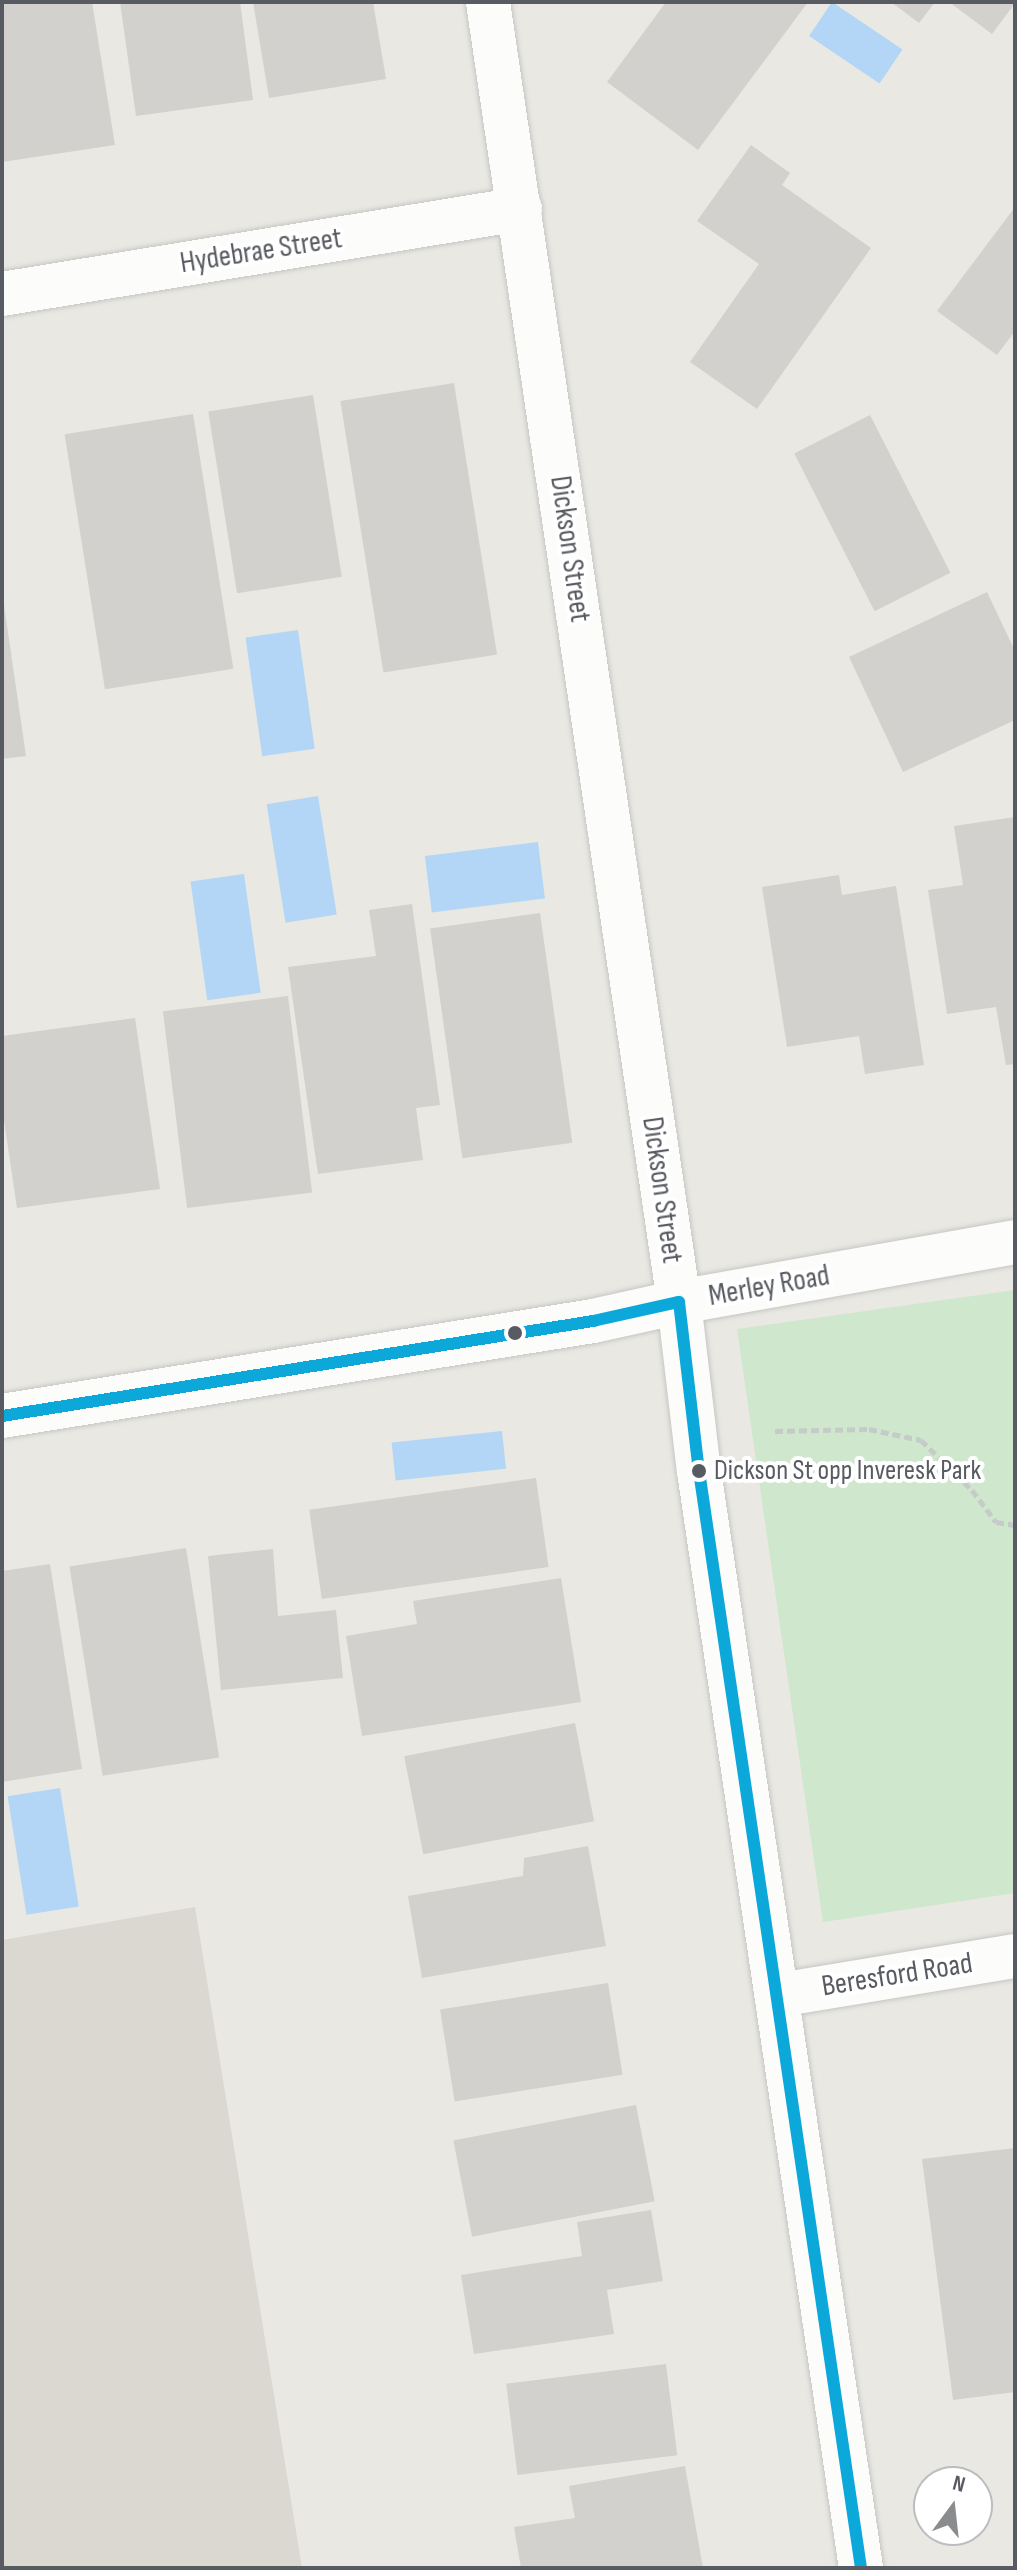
<!DOCTYPE html>
<style>
body{margin:0}
#map{position:relative;width:1017px;height:2570px;overflow:hidden;background:#e9e8e2;font-family:"Sofia Sans Condensed",sans-serif}
div>[style]{position:absolute}
[style*='--x']{left:calc(var(--x)*1px);top:calc(var(--y)*1px);width:calc(var(--w)*1px);rotate:calc(var(--a)*1deg)}
.education>*{inset:0;background:#dad8d0}
.green>*{inset:0;background:#cfe7cd}
.water>*{inset:0;background:#b3d6f6;transform-origin:0 0}
.building>*{inset:0;background:#d2d1cd;transform-origin:0 0}
.path>*{height:5px;margin-top:-2.5px;transform-origin:0;background:repeating-linear-gradient(90deg,#c5cbc8 0 8px,transparent 0 12px)}
.roads{filter:drop-shadow(0 0 2px #c5c6c4) drop-shadow(0 0 2px #c5c6c4)}
.minor>*{height:44px;margin:-22px;padding:0 22px;transform-origin:22px;border-radius:22px;background:#fcfcfb}
.bus-1>*{height:12px;margin:-6px;padding:0 6px;transform-origin:6px;border-radius:6px;background:#0da8da}
.dots>*{width:22px;height:22px;translate:-50% -50%;box-sizing:border-box;border:4px solid #fff;border-radius:50%}
span{translate:-50% -50%;white-space:nowrap;text-align:center;line-height:1.15;-webkit-text-stroke:8px #fff;paint-order:stroke}
.bus-label{font-size:28px;color:#585b61}
.left{translate:0 -50%;text-align:left}
.street-label{font-size:30px;color:#585b61}
.frame{position:absolute;inset:0;border:4px solid #585b61;pointer-events:none}
.north{position:absolute;left:913px;top:2466px;width:80px;height:80px;box-sizing:border-box;background:#fff;border:2px solid #bcbdc0;border-radius:50%;rotate:15deg;font-size:22px;font-weight:700;line-height:32px;text-align:center;color:#585b61}
.north::after{content:'';display:block;margin:auto;width:28px;height:36px;background:#8b8c8e;clip-path:polygon(50% 0,100% 100%,50% 72%,0 100%)}
</style>
<div id="map">
<div class="education">
<div style="clip-path:polygon(195px 1907px,302px 2568px,2px 2568px,2px 1940px)"></div>
</div>
<div class="green">
<div style="clip-path:polygon(1015px 1290px,1015px 1893px,823px 1922px,737px 1329px)"></div>
</div>
<div class="water">
<div style="left:832px;top:2px;width:85px;height:41px;rotate:34deg"></div>
<div style="left:298px;top:630px;width:120px;height:53px;rotate:82deg"></div>
<div style="left:318px;top:796px;width:120px;height:52px;rotate:81deg"></div>
<div style="left:538px;top:842px;width:57px;height:114px;rotate:83deg"></div>
<div style="left:244px;top:874px;width:120px;height:54px;rotate:82deg"></div>
<div style="left:502px;top:1431px;width:38px;height:111px;rotate:84deg"></div>
<div style="left:60px;top:1788px;width:120px;height:53px;rotate:81deg"></div>
</div>
<div class="building">
<div style="clip-path:polygon(2px 2px,92px 2px,115px 145px,2px 162px)"></div>
<div style="clip-path:polygon(120px 2px,240px 2px,253px 100px,136px 116px)"></div>
<div style="clip-path:polygon(253px 2px,373px 2px,386px 79px,269px 98px)"></div>
<div style="clip-path:polygon(666px 2px,808px 2px,698px 150px,607px 82px)"></div>
<div style="clip-path:polygon(891px 2px,935px 2px,919px 23px)"></div>
<div style="clip-path:polygon(949px 2px,1015px 2px,1015px 3px,992px 34px)"></div>
<div style="clip-path:polygon(751px 145px,790px 173px,782px 185px,871px 248px,757px 409px,690px 362px,759px 264px,697px 221px)"></div>
<div style="clip-path:polygon(1015px 207px,1015px 331px,997px 355px,937px 311px)"></div>
<div style="left:454px;top:383px;width:275px;height:115px;rotate:81deg"></div>
<div style="left:313px;top:395px;width:184px;height:106px;rotate:81deg"></div>
<div style="left:193px;top:414px;width:258px;height:130px;rotate:81deg"></div>
<div style="left:870px;top:415px;width:177px;height:85px;rotate:63deg"></div>
<div style="clip-path:polygon(2px 591px,26px 756px,2px 759px)"></div>
<div style="clip-path:polygon(987px 592px,1015px 651px,1015px 720px,903px 772px,849px 657px)"></div>
<div style="clip-path:polygon(1015px 817px,1015px 1064px,1006px 1065px,996px 1007px,947px 1014px,928px 890px,963px 885px,954px 826px)"></div>
<div style="clip-path:polygon(839px 875px,842px 895px,896px 886px,924px 1065px,865px 1074px,859px 1036px,787px 1047px,762px 887px)"></div>
<div style="clip-path:polygon(412px 904px,440px 1105px,416px 1108px,423px 1160px,318px 1174px,288px 967px,376px 956px,369px 910px)"></div>
<div style="left:540px;top:913px;width:232px;height:111px;rotate:82deg"></div>
<div style="left:288px;top:996px;width:198px;height:126px;rotate:83deg"></div>
<div style="clip-path:polygon(135px 1018px,160px 1189px,17px 1208px,2px 1107px,2px 1036px)"></div>
<div style="left:536px;top:1478px;width:90px;height:229px;rotate:82deg"></div>
<div style="left:186px;top:1548px;width:212px;height:118px;rotate:81deg"></div>
<div style="clip-path:polygon(273px 1549px,278px 1616px,336px 1610px,343px 1678px,221px 1690px,208px 1556px)"></div>
<div style="clip-path:polygon(50px 1564px,82px 1769px,2px 1782px,2px 1571px)"></div>
<div style="clip-path:polygon(561px 1578px,581px 1702px,362px 1736px,346px 1636px,417px 1624px,413px 1601px)"></div>
<div style="left:575px;top:1723px;width:100px;height:174px;rotate:79deg"></div>
<div style="clip-path:polygon(588px 1846px,606px 1946px,422px 1978px,408px 1896px,523px 1876px,524px 1858px)"></div>
<div style="left:608px;top:1983px;width:93px;height:170px;rotate:81deg"></div>
<div style="left:636px;top:2105px;width:98px;height:186px;rotate:79deg"></div>
<div style="clip-path:polygon(1015px 2148px,1015px 2392px,953px 2400px,922px 2159px)"></div>
<div style="clip-path:polygon(651px 2210px,663px 2281px,607px 2290px,614px 2334px,474px 2354px,461px 2275px,582px 2256px,577px 2222px)"></div>
<div style="left:666px;top:2364px;width:92px;height:161px;rotate:83deg"></div>
<div style="clip-path:polygon(685px 2466px,703px 2568px,521px 2568px,514px 2527px,575px 2518px,569px 2486px)"></div>
</div>
<div class="path">
<div style="--x:775;--y:1431;--w:94;--a:-1.2"></div>
<div style="--x:869;--y:1429;--w:53;--a:11.9"></div>
<div style="--x:921;--y:1440;--w:71;--a:44.4"></div>
<div style="--x:972;--y:1490;--w:40;--a:53"></div>
<div style="--x:996;--y:1522;--w:19;--a:9"></div>
</div>
<div class="roads">
<div class="minor">
<div style="--x:488;--y:2;--w:1314;--a:81.64"></div>
<div style="--x:679;--y:1302;--w:170;--a:83.3"></div>
<div style="--x:699;--y:1471;--w:1109;--a:81.6"></div>
<div style="--x:2;--y:294;--w:525;--a:-9.32"></div>
<div style="--x:2;--y:1416;--w:599;--a:-9.13"></div>
<div style="--x:593;--y:1321;--w:88;--a:-12.5"></div>
<div style="--x:679;--y:1302;--w:341;--a:-10.1"></div>
<div style="--x:779;--y:1995;--w:239;--a:-9.4"></div>
</div>
</div>
<div class="bus-1">
<div style="--x:679;--y:1302;--w:170;--a:83.3"></div>
<div style="--x:699;--y:1471;--w:1109;--a:81.6"></div>
<div style="--x:2;--y:1416;--w:599;--a:-9.13"></div>
<div style="--x:593;--y:1321;--w:88;--a:-12.5"></div>
</div>
<div class="dots">
<div style="left:515px;top:1333px;background:#585b61"></div>
<div style="left:699px;top:1471px;background:#585b61"></div>
</div>
<div class="bus-label">
<span class="left" style="left:714px;top:1471px">Dickson St opp Inveresk Park</span>
</div>
<div class="street-label">
<span style="left:261px;top:251px;rotate:-9deg">Hydebrae Street</span>
<span style="left:570px;top:549px;rotate:82deg">Dickson Street</span>
<span style="left:662px;top:1190px;rotate:82deg">Dickson Street</span>
<span style="left:769px;top:1286px;rotate:-10deg">Merley Road</span>
<span style="left:897px;top:1975px;rotate:-9deg">Beresford Road</span>
</div>
<div class="frame"></div>
<div class="north">N</div>
</div>
